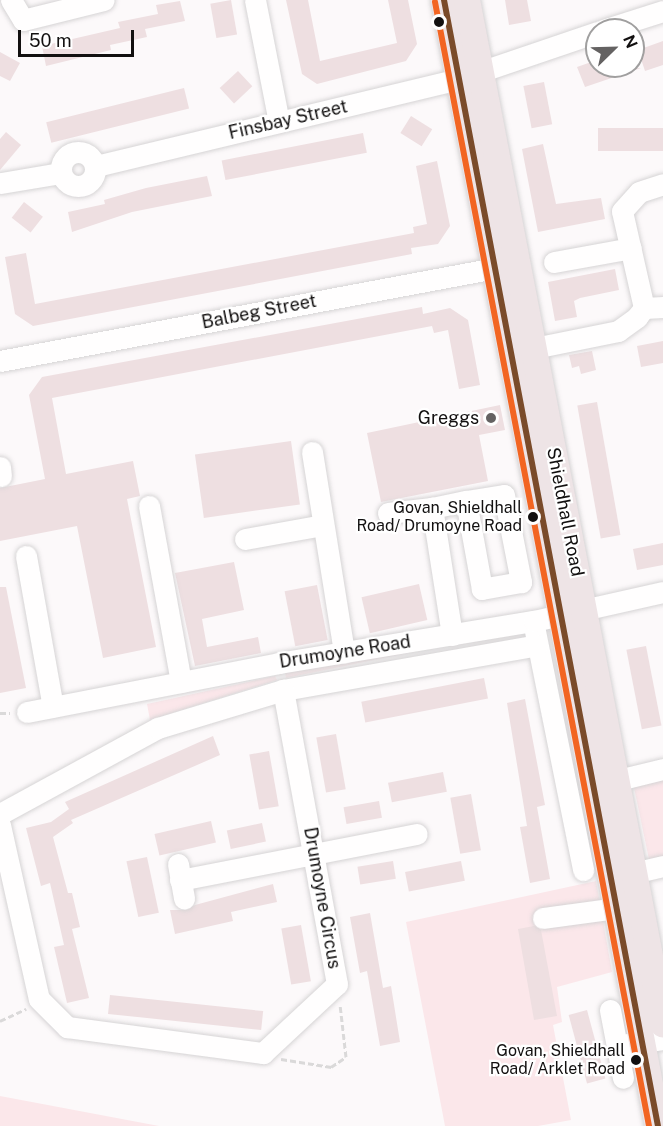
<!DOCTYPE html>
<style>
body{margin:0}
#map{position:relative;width:663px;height:1126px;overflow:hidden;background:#fcf9fa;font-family:"Public Sans",sans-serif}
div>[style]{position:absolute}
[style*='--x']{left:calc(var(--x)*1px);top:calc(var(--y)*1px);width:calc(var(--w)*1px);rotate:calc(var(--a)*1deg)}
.green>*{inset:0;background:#fbe7ea}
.building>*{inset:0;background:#eedfe1;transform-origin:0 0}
.path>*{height:3px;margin-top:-1.5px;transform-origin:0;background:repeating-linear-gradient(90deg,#dad9d9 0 6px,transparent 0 9px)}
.roads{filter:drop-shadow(0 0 2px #d6d4d5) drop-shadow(0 0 2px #d6d4d5)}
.minor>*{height:21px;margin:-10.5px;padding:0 10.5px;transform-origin:10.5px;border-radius:10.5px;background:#fffefe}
.minor>.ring{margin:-10.5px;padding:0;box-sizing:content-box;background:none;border:21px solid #fffefe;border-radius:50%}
.major>*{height:26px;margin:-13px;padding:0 13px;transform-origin:13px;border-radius:13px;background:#eee4e6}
.bus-1>*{height:6px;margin:-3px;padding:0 3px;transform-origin:3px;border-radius:3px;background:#7a4b2a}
.bus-2>*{height:6px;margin:-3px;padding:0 3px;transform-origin:3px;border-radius:3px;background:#f26522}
.dots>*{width:16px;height:16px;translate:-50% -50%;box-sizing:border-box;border:3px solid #fff;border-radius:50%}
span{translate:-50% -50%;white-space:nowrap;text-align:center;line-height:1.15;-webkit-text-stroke:4.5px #fff;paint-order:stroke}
.bus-label{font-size:16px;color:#121010}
.right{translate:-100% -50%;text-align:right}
.street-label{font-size:18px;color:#121010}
.poi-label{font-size:18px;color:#121010}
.north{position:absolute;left:585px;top:18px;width:60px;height:60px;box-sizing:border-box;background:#fff;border:2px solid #a09f9f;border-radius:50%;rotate:67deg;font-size:16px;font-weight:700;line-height:24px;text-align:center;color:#121010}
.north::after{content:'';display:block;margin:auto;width:21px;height:27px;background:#646262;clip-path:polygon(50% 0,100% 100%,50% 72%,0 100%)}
.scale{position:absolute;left:18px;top:30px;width:116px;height:27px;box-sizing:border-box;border:3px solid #121010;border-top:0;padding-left:8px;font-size:18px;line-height:21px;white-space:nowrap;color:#121010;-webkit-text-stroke:4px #fff;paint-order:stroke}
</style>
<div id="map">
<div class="green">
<div style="clip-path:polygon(432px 648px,286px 678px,285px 672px)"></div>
<div style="clip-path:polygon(275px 676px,277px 680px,150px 720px,147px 704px)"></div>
<div style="clip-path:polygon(663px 769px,663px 866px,651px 869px,632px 778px)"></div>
<div style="clip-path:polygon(596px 881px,612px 972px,557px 987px,562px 1022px,553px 1025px,571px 1120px,538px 1126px,445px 1126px,406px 922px)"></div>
<div style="clip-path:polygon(0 1096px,159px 1126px,0 1126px)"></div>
</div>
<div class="building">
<div style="left:231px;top:0;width:35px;height:21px;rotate:80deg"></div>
<div style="clip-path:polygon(286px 0,308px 0,320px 61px,397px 43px,388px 0,408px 0,417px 44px,406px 61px,317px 84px,302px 74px)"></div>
<div style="clip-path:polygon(505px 0,527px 0,531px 21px,509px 25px)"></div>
<div style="clip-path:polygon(180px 1px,185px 21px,145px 29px,147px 37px,110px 45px,111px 50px,46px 66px,42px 46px,120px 28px,118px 22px,158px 14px,156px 5px)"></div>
<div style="clip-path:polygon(663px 41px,663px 65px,645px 71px,638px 50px)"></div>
<div style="clip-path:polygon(0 52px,20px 63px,10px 81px,0 76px)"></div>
<div style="clip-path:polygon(597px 60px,597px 66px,641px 68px,585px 87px,577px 67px)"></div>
<div style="left:238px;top:71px;width:21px;height:25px;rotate:47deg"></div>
<div style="left:544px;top:82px;width:43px;height:21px;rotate:79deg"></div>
<div style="left:184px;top:88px;width:21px;height:142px;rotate:76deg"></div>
<div style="left:411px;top:116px;width:25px;height:20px;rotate:32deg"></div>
<div style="left:663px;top:128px;width:23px;height:65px;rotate:90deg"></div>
<div style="clip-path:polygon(6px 132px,21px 145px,0 170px,0 139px)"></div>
<div style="left:363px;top:133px;width:20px;height:144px;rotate:79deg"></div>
<div style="clip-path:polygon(543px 144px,556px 204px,601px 198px,605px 219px,538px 232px,522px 149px)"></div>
<div style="clip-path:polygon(437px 161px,450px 226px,438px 244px,411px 248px,412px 254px,33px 326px,15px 314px,5px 257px,26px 253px,35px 304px,414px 233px,413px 227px,427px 224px,416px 166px)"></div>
<div style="clip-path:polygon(207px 176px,212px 196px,132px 212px,72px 232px,68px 212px,105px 204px,104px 200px,146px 188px)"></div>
<div style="left:24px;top:202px;width:24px;height:20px;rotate:38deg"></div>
<div style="clip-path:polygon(615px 269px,619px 290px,580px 298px,574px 301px,577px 317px,555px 321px,548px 282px)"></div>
<div style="clip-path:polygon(422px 307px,423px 314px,450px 308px,468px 320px,480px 385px,459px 389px,448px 330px,434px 333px,432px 326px,52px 398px,66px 474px,133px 461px,140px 496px,127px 499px,156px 647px,103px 658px,77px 526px,0 541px,0 488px,45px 479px,29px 395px,42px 377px)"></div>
<div style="clip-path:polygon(663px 341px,663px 363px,641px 367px,637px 346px)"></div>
<div style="clip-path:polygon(592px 351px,596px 370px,581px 374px,579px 366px,572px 368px,569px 355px)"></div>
<div style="left:597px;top:402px;width:135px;height:20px;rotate:80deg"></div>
<div style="clip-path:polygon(500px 405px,505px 430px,479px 435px,488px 481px,381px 502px,367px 433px)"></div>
<div style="left:291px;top:441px;width:64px;height:97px;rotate:82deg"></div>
<div style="clip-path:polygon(663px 543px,663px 565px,637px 570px,633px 549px)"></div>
<div style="clip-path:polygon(234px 562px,244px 610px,202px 619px,207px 647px,258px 637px,261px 653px,195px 666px,175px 573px)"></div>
<div style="left:419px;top:584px;width:37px;height:59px;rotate:77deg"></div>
<div style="left:317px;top:585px;width:56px;height:33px;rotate:79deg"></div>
<div style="clip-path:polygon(0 587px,6px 587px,26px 688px,0 693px)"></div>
<div style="left:646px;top:646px;width:81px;height:20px;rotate:79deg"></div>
<div style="left:484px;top:678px;width:21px;height:125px;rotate:79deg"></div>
<div style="clip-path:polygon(525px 699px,545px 805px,537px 807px,550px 879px,530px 883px,520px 827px,527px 826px,507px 703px)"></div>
<div style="left:336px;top:734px;width:56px;height:20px;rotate:80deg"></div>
<div style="clip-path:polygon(213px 736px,220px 755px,71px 820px,73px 823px,53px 837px,68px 893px,72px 893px,80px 927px,72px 929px,89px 998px,67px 1003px,54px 947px,64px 945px,50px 883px,41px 886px,26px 828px,51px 822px,69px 809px,65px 802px)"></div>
<div style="left:269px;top:751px;width:56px;height:20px;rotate:80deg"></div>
<div style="left:443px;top:772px;width:20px;height:56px;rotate:79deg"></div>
<div style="left:471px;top:794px;width:57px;height:21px;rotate:80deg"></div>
<div style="left:379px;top:801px;width:17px;height:36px;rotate:80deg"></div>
<div style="left:211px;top:821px;width:22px;height:58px;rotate:77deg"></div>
<div style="left:262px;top:823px;width:19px;height:36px;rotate:78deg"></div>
<div style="left:147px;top:857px;width:57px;height:21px;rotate:78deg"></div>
<div style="left:393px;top:861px;width:18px;height:36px;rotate:81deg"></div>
<div style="left:461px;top:861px;width:20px;height:57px;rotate:79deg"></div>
<div style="clip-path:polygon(273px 884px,277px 902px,231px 912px,233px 921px,175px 934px,170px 910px,187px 910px,195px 905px)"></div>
<div style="clip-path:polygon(370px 913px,383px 988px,391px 986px,400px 1042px,380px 1046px,367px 971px,360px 973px,350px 917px)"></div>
<div style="left:301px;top:925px;width:57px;height:20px;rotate:80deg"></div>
<div style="clip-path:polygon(534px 926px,541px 930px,557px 1016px,534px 1020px,518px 929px)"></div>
<div style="left:110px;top:995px;width:154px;height:19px;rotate:6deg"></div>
<div style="left:587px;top:1010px;width:71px;height:19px;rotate:75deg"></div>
</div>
<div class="path">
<div style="--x:0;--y:713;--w:10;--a:0"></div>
<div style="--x:0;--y:1021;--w:29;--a:-25"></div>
<div style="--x:281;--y:1059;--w:51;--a:9.1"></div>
<div style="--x:331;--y:1067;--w:18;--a:-34"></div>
<div style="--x:346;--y:1057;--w:53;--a:-96.5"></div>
</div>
<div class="roads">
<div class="minor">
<div style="--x:11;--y:0;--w:23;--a:59"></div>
<div style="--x:23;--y:20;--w:83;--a:-13.9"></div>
<div style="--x:255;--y:0;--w:124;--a:78.9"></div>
<div style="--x:603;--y:30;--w:63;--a:-17.6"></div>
<div class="ring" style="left:61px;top:152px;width:13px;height:13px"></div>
<div style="--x:96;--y:166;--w:373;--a:-13.5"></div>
<div style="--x:459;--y:79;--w:146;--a:-18.8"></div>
<div style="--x:1;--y:183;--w:61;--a:-9.5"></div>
<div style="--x:554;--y:262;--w:78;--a:-10.3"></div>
<div style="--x:644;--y:308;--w:19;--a:-3"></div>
<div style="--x:534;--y:348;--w:86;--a:-11.4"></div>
<div style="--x:618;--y:331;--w:24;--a:-36"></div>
<div style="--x:637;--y:317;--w:11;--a:-52"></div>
<div style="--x:644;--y:308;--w:99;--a:-102.8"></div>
<div style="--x:622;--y:211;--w:25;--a:-48"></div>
<div style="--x:639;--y:192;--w:25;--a:-18"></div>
<div style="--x:0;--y:361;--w:520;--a:-10.64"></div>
<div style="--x:312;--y:452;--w:203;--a:80.9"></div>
<div style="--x:0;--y:467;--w:9;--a:84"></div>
<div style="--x:149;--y:506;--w:179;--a:79.7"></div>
<div style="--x:388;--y:513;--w:44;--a:-6.5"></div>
<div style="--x:245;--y:539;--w:79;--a:-10.2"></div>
<div style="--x:26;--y:556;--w:153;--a:79.9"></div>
<div style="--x:535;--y:631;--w:244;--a:78.6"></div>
<div style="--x:452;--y:635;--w:129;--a:-98.9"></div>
<div style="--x:432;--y:508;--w:35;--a:-12"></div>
<div style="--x:466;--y:501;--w:38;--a:-9"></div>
<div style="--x:504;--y:495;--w:89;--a:78.9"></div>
<div style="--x:521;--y:582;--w:40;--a:170"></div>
<div style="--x:482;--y:589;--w:89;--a:-100.3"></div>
<div style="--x:27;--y:712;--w:257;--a:-11"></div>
<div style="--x:279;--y:663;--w:258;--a:-9.4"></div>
<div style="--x:534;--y:621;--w:132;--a:-12.7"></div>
<div style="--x:614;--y:781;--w:50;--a:-13.8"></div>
<div style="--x:0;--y:814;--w:180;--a:-28.6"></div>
<div style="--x:158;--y:728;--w:131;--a:-16.9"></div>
<div style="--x:283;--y:690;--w:258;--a:-10"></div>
<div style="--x:0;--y:825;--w:178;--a:77.4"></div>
<div style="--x:39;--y:999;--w:40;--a:45"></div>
<div style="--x:67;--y:1027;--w:198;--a:7.6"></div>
<div style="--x:263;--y:1053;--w:101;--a:-43"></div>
<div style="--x:337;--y:984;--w:299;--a:-100.4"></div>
<div style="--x:178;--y:864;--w:35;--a:80"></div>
<div style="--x:633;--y:873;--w:31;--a:-13"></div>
<div style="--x:180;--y:880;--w:241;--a:-11"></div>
<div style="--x:543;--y:918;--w:74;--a:-7.8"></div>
<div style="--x:610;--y:1010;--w:69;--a:79.2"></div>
<div style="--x:628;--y:1044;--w:35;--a:-8"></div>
</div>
<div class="major">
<div style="--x:444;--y:0;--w:1146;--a:79.24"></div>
<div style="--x:467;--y:0;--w:1043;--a:79.16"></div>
</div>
</div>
<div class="bus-1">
<div style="--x:444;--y:0;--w:1146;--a:79.24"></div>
</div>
<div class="bus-2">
<div style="--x:435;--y:2;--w:1144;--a:79.22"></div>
</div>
<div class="dots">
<div style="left:439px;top:22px;background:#121010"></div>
<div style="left:491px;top:418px;background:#646262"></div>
<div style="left:533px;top:517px;background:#121010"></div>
<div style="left:636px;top:1060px;background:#121010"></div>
</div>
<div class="bus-label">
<span class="right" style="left:522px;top:517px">Govan, Shieldhall<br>Road/ Drumoyne Road</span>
<span class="right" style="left:625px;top:1060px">Govan, Shieldhall<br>Road/ Arklet Road</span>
</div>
<div class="street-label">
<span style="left:288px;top:120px;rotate:-13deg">Finsbay Street</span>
<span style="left:259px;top:312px;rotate:-11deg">Balbeg Street</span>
<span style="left:565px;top:512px;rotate:79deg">Shieldhall Road</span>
<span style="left:345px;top:652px;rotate:-9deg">Drumoyne Road</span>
<span style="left:322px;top:898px;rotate:80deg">Drumoyne Circus</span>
</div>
<div class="poi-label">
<span class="right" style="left:479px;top:418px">Greggs</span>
</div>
<div class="north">N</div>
<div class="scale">50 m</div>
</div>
